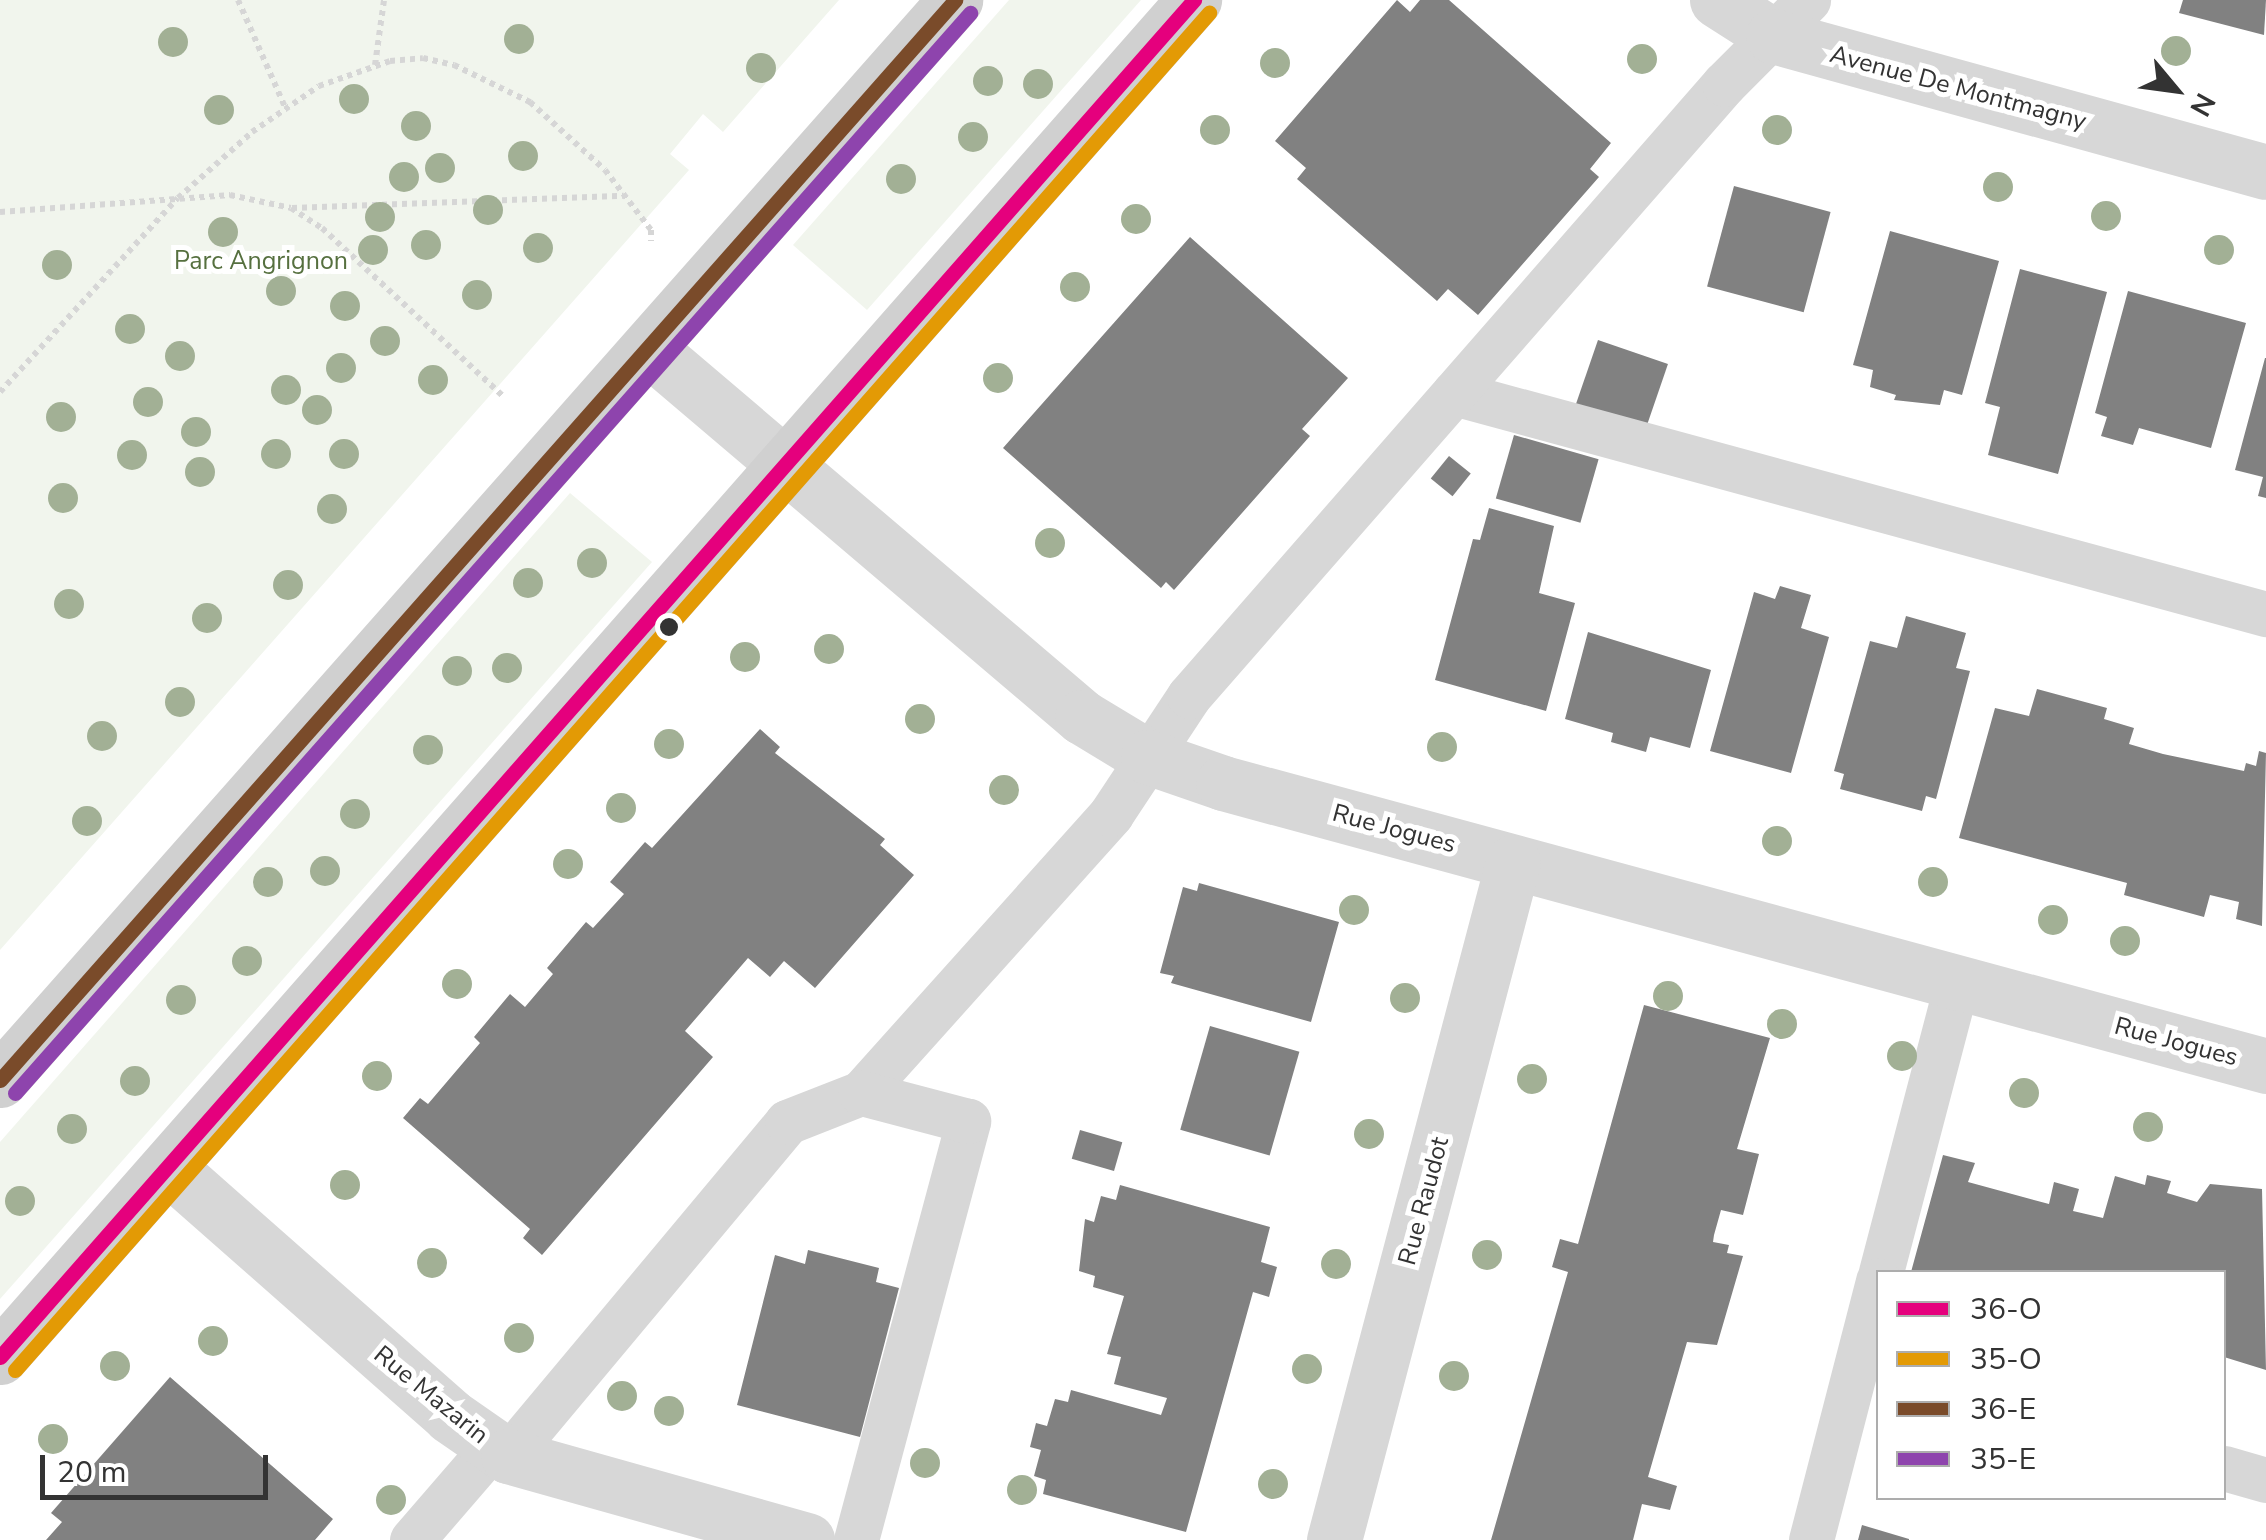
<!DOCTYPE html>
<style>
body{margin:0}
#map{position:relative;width:2266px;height:1540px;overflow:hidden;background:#fff;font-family:"Nunito Sans",sans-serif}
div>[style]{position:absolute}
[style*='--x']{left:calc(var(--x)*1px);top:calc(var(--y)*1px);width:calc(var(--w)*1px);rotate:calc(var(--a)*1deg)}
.green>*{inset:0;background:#f1f5ed}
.building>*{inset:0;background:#818181;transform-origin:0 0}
.path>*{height:6px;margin-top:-3px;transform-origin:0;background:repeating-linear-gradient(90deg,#d6d6d6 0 5px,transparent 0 10px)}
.service>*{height:45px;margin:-22.5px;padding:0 22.5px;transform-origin:22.5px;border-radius:22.5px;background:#d7d7d7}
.minor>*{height:55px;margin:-27.5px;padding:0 27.5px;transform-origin:27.5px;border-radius:27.5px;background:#d7d7d7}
.secondary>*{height:55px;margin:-27.5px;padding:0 27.5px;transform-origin:27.5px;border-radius:27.5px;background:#d0d0d0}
.bus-1>*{height:15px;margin:-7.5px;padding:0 7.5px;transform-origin:7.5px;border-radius:7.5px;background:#e5007d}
.bus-2>*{height:15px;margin:-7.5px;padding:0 7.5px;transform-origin:7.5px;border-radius:7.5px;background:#e39a05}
.bus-3>*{height:15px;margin:-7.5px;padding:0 7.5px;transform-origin:7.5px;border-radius:7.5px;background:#7a4b2a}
.bus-4>*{height:15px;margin:-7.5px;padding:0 7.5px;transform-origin:7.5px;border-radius:7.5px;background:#8e44ad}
.trees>*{width:30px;height:30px;margin:-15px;border-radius:50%;background:#a2b095}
.dots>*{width:28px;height:28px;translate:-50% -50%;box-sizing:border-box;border:5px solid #fff;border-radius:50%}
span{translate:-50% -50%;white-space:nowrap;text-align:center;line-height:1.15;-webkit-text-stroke:10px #fff;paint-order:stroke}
.street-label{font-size:25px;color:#333}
.park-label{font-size:25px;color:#56703f}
.legend{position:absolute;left:1876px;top:1270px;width:350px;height:230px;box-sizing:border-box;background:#fff;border:2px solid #adadad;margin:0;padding:12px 18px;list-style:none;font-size:30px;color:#333}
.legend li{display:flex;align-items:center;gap:20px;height:50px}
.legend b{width:50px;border:2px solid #adadad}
.north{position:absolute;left:2126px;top:40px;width:100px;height:100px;-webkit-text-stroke:8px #fff;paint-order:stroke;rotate:119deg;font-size:28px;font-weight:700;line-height:40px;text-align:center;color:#333}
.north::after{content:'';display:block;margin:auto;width:35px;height:45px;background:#333;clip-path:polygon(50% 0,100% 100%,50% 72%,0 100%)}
.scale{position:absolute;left:40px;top:1455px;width:228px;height:45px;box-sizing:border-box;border:5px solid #333;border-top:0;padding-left:12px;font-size:30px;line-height:35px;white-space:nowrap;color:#333;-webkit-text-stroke:8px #fff;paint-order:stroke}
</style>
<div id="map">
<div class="green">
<div style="clip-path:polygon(0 0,839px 0,723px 132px,703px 114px,670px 154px,689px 170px,0 950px)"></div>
<div style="clip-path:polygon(1009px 0,1141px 0,867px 310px,793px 245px)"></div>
<div style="clip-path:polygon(570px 493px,652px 562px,0 1299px,0 1142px)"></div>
</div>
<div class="building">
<div style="clip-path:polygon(1397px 0,1410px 12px,1420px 0,1449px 0,1611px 143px,1590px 169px,1599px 177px,1478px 315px,1448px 289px,1437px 301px,1297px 179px,1306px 168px,1275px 141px)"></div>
<div style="clip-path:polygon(2183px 0,2266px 0,2264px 35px,2179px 13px)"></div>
<div style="left:1734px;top:186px;width:100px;height:104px;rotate:15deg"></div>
<div style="clip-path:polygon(1890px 231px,1999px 261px,1962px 395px,1944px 390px,1940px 405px,1894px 400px,1896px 395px,1870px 387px,1873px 370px,1853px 365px)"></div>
<div style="clip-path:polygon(1190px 237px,1348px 378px,1302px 429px,1310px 436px,1174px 590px,1166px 582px,1161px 588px,1003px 448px)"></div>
<div style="clip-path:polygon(2020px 269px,2107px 292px,2058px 474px,1988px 455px,2000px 407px,1985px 403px)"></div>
<div style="clip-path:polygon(2128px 291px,2246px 323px,2211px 448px,2139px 428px,2133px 445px,2101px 436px,2107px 417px,2095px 413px)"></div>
<div style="left:1598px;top:340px;width:74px;height:68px;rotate:19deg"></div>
<div style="clip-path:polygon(2265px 358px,2266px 358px,2266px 498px,2258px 496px,2263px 477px,2235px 470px)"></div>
<div style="left:1514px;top:435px;width:88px;height:66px;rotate:16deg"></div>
<div style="left:1449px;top:456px;width:28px;height:29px;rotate:39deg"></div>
<div style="clip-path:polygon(1489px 508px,1554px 526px,1539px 593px,1575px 603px,1546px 711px,1435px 680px,1473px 539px,1480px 540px)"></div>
<div style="clip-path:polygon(1780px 586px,1811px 595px,1801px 628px,1829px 637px,1791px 773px,1710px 751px,1754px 592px,1775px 599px)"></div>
<div style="clip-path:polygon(1906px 616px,1966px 633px,1956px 668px,1970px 671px,1936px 799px,1926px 796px,1922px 811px,1840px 789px,1844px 774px,1834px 771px,1870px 641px,1897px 648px)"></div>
<div style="clip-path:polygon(1588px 632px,1711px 670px,1690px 748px,1650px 737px,1646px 752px,1611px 742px,1613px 733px,1565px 719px)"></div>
<div style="clip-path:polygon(2037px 689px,2107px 708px,2104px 719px,2134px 728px,2129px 744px,2163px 754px,2244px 771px,2246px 763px,2256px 766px,2259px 751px,2266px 753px,2262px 926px,2236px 919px,2239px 902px,2210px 895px,2204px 917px,2124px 895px,2127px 883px,1959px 838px,1995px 708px,2029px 716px)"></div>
<div style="clip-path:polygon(760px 729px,780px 747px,775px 753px,885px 839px,880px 845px,914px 875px,815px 988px,784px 961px,770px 977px,748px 958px,685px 1031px,713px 1057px,542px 1255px,523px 1238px,530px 1229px,403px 1118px,420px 1098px,428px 1104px,480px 1043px,474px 1037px,510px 994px,525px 1007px,553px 974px,547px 968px,586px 922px,593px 928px,624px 894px,610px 882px,645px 842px,652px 848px)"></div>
<div style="clip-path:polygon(1199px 883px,1339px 922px,1311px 1022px,1171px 983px,1174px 976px,1160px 973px,1183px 887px,1197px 891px)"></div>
<div style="clip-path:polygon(1644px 1005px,1770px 1038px,1737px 1149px,1759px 1154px,1743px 1215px,1721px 1210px,1714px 1235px,1713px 1242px,1729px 1245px,1727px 1253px,1743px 1256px,1717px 1345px,1687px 1342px,1648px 1477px,1677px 1486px,1670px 1510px,1642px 1504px,1633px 1540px,1491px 1540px,1568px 1272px,1552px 1267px,1560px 1239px,1578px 1244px)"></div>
<div style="left:1210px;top:1026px;width:93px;height:108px;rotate:16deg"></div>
<div style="left:1080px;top:1130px;width:44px;height:30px;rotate:16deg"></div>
<div style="clip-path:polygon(1943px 1155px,1975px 1163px,1968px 1182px,2049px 1204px,2054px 1182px,2079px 1189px,2073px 1211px,2103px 1218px,2115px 1176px,2145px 1185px,2147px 1175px,2171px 1181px,2167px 1193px,2197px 1202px,2210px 1184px,2262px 1189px,2266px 1370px,2224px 1357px,2224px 1272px,1911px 1272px)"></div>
<div style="clip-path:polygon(1120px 1185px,1270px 1227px,1261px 1262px,1277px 1267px,1269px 1297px,1253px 1292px,1186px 1532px,1043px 1494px,1046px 1480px,1034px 1476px,1041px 1450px,1030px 1447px,1036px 1423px,1047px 1426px,1055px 1399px,1068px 1402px,1071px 1390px,1161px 1415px,1167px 1398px,1114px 1384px,1121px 1357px,1107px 1354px,1124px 1296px,1093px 1287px,1095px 1276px,1079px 1271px,1085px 1219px,1094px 1222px,1101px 1196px,1116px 1200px)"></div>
<div style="clip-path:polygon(808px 1250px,879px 1268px,876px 1282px,899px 1288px,860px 1437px,737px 1405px,775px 1255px,805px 1264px)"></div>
<div style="clip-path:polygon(170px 1377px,333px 1519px,315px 1540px,46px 1540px,62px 1522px,51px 1513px)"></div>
<div style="clip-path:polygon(1862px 1525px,1909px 1539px,1909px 1540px,1858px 1540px)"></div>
</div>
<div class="path">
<div style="--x:238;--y:0;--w:117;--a:66.3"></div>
<div style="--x:375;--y:65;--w:66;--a:-82.1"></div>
<div style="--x:292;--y:208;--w:332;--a:-2.1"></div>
<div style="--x:0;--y:212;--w:231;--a:-4.2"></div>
<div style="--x:230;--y:195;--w:62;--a:12"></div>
<div style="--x:291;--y:208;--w:37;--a:33"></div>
<div style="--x:322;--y:228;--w:248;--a:42.9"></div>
<div style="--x:0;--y:392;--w:263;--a:-47.5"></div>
<div style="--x:178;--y:198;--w:99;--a:-41.7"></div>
<div style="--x:252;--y:132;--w:81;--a:-34.5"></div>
<div style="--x:319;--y:86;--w:75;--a:-19.4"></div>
<div style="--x:390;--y:61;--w:33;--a:-5"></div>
<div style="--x:423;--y:58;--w:32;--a:13"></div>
<div style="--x:454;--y:65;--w:85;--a:26"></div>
<div style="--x:530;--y:102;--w:101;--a:42.2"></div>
<div style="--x:605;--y:170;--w:76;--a:52.5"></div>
<div style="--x:651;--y:230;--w:11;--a:90"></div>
</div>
<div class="service">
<div style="--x:1454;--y:393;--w:842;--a:15.23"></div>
<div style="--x:1881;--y:1272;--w:300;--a:-75.3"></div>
<div style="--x:508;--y:1456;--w:435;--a:-50.1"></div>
<div style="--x:787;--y:1122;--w:79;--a:-21.4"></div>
<div style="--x:861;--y:1093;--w:375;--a:-48.1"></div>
<div style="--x:1111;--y:814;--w:141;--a:-56.5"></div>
<div style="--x:1189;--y:696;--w:813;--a:-48.84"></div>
<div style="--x:1724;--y:84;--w:119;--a:-45"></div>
<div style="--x:2224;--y:1468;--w:44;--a:15.9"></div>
<div style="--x:412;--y:1540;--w:124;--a:-49.2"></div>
<div style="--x:856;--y:1540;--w:434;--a:-75"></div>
<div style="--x:968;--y:1121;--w:111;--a:-165.3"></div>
<div style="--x:1811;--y:1540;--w:268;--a:-75.5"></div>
</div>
<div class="minor">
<div style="--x:1717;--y:0;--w:67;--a:32.7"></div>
<div style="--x:1773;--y:36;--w:511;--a:15.42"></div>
<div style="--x:648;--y:348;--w:570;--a:40.37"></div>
<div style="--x:1082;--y:717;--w:77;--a:31.2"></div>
<div style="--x:1148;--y:757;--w:79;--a:19.1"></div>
<div style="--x:1223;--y:783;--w:1081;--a:15.18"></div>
<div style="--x:168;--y:1167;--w:376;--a:41.4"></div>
<div style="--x:450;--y:1416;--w:70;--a:34.6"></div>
<div style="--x:508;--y:1456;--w:311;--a:15.7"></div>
<div style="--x:1334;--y:1540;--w:701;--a:-75.21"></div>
</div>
<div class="secondary">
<div style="--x:0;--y:1080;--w:1442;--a:-48.51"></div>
<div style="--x:0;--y:1357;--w:1808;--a:-48.66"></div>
</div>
<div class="bus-1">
<div style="--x:0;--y:1357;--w:1808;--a:-48.66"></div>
</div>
<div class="bus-2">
<div style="--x:15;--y:1370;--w:1808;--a:-48.66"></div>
</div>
<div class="bus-3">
<div style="--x:0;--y:1080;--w:1442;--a:-48.51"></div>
</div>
<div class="bus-4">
<div style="--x:15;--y:1093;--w:1442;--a:-48.51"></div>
</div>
<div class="trees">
<div style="left:519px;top:39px"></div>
<div style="left:173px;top:42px"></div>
<div style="left:2176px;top:51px"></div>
<div style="left:1642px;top:59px"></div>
<div style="left:1275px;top:63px"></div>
<div style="left:761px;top:68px"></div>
<div style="left:988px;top:81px"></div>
<div style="left:1038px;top:84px"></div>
<div style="left:354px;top:99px"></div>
<div style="left:219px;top:110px"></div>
<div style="left:416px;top:126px"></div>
<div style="left:1215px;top:130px"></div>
<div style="left:1777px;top:130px"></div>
<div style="left:973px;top:137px"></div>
<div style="left:523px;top:156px"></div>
<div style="left:440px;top:168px"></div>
<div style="left:404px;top:177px"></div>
<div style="left:901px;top:179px"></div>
<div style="left:1998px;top:187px"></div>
<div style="left:488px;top:210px"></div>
<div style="left:2106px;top:216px"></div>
<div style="left:380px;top:217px"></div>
<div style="left:1136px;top:219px"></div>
<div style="left:223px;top:232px"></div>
<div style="left:426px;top:245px"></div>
<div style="left:538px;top:248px"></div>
<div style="left:373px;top:250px"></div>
<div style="left:2219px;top:250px"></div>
<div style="left:57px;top:265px"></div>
<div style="left:1075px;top:287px"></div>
<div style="left:281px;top:291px"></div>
<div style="left:477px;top:295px"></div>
<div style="left:345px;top:306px"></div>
<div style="left:130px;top:329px"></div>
<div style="left:385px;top:341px"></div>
<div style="left:180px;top:356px"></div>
<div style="left:341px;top:368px"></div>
<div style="left:998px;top:378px"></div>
<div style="left:433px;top:380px"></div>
<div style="left:286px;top:390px"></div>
<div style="left:148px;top:402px"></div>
<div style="left:317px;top:410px"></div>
<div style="left:61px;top:417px"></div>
<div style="left:196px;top:432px"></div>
<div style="left:276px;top:454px"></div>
<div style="left:344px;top:454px"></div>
<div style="left:132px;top:455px"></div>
<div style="left:200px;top:472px"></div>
<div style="left:63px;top:498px"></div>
<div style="left:332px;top:509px"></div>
<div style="left:1050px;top:543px"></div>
<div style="left:592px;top:563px"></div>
<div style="left:528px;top:583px"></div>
<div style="left:288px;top:585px"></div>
<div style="left:69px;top:604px"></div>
<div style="left:207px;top:618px"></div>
<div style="left:829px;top:649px"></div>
<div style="left:745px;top:657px"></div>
<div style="left:507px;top:668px"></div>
<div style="left:457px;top:671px"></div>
<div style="left:180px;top:702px"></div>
<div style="left:920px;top:719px"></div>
<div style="left:102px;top:736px"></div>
<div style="left:669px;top:744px"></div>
<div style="left:1442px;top:747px"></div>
<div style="left:428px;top:750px"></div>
<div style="left:1004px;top:790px"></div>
<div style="left:621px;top:808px"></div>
<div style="left:355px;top:814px"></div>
<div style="left:87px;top:821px"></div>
<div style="left:1777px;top:841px"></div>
<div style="left:568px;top:864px"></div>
<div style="left:325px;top:871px"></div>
<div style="left:268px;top:882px"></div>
<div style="left:1933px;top:882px"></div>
<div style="left:1354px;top:910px"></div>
<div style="left:2053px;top:920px"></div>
<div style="left:2125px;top:941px"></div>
<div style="left:247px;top:961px"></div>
<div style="left:457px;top:984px"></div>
<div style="left:1668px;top:996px"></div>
<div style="left:1405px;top:998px"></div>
<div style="left:181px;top:1000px"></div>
<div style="left:1782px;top:1024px"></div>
<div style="left:1902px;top:1056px"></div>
<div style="left:377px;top:1076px"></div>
<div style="left:1532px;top:1079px"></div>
<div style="left:135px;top:1081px"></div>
<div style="left:2024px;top:1093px"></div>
<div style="left:2148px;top:1127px"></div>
<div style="left:72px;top:1129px"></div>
<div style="left:1369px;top:1134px"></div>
<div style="left:345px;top:1185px"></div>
<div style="left:20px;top:1201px"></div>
<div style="left:1487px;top:1255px"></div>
<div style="left:432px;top:1263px"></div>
<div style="left:1336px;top:1264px"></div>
<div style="left:519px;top:1338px"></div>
<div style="left:213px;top:1341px"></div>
<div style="left:115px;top:1366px"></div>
<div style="left:1307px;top:1369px"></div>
<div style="left:1454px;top:1376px"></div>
<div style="left:622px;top:1396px"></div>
<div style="left:669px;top:1411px"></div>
<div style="left:53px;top:1439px"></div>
<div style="left:925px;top:1463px"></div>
<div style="left:1273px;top:1484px"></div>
<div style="left:1022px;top:1490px"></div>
<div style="left:391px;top:1500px"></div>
</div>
<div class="dots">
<div style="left:669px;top:627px;background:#333"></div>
</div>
<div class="street-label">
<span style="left:1958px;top:88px;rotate:15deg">Avenue De Montmagny</span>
<span style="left:1394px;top:829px;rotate:15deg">Rue Jogues</span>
<span style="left:2176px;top:1042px;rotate:15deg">Rue Jogues</span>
<span style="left:1424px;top:1201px;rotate:-75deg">Rue Raudot</span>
<span style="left:431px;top:1395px;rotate:39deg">Rue Mazarin</span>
</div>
<div class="park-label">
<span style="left:261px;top:261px">Parc Angrignon</span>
</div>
<ul class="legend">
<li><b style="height:12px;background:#e5007d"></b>36-O</li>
<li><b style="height:12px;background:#e39a05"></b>35-O</li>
<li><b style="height:12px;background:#7a4b2a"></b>36-E</li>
<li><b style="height:12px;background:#8e44ad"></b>35-E</li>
</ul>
<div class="north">N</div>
<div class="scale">20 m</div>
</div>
